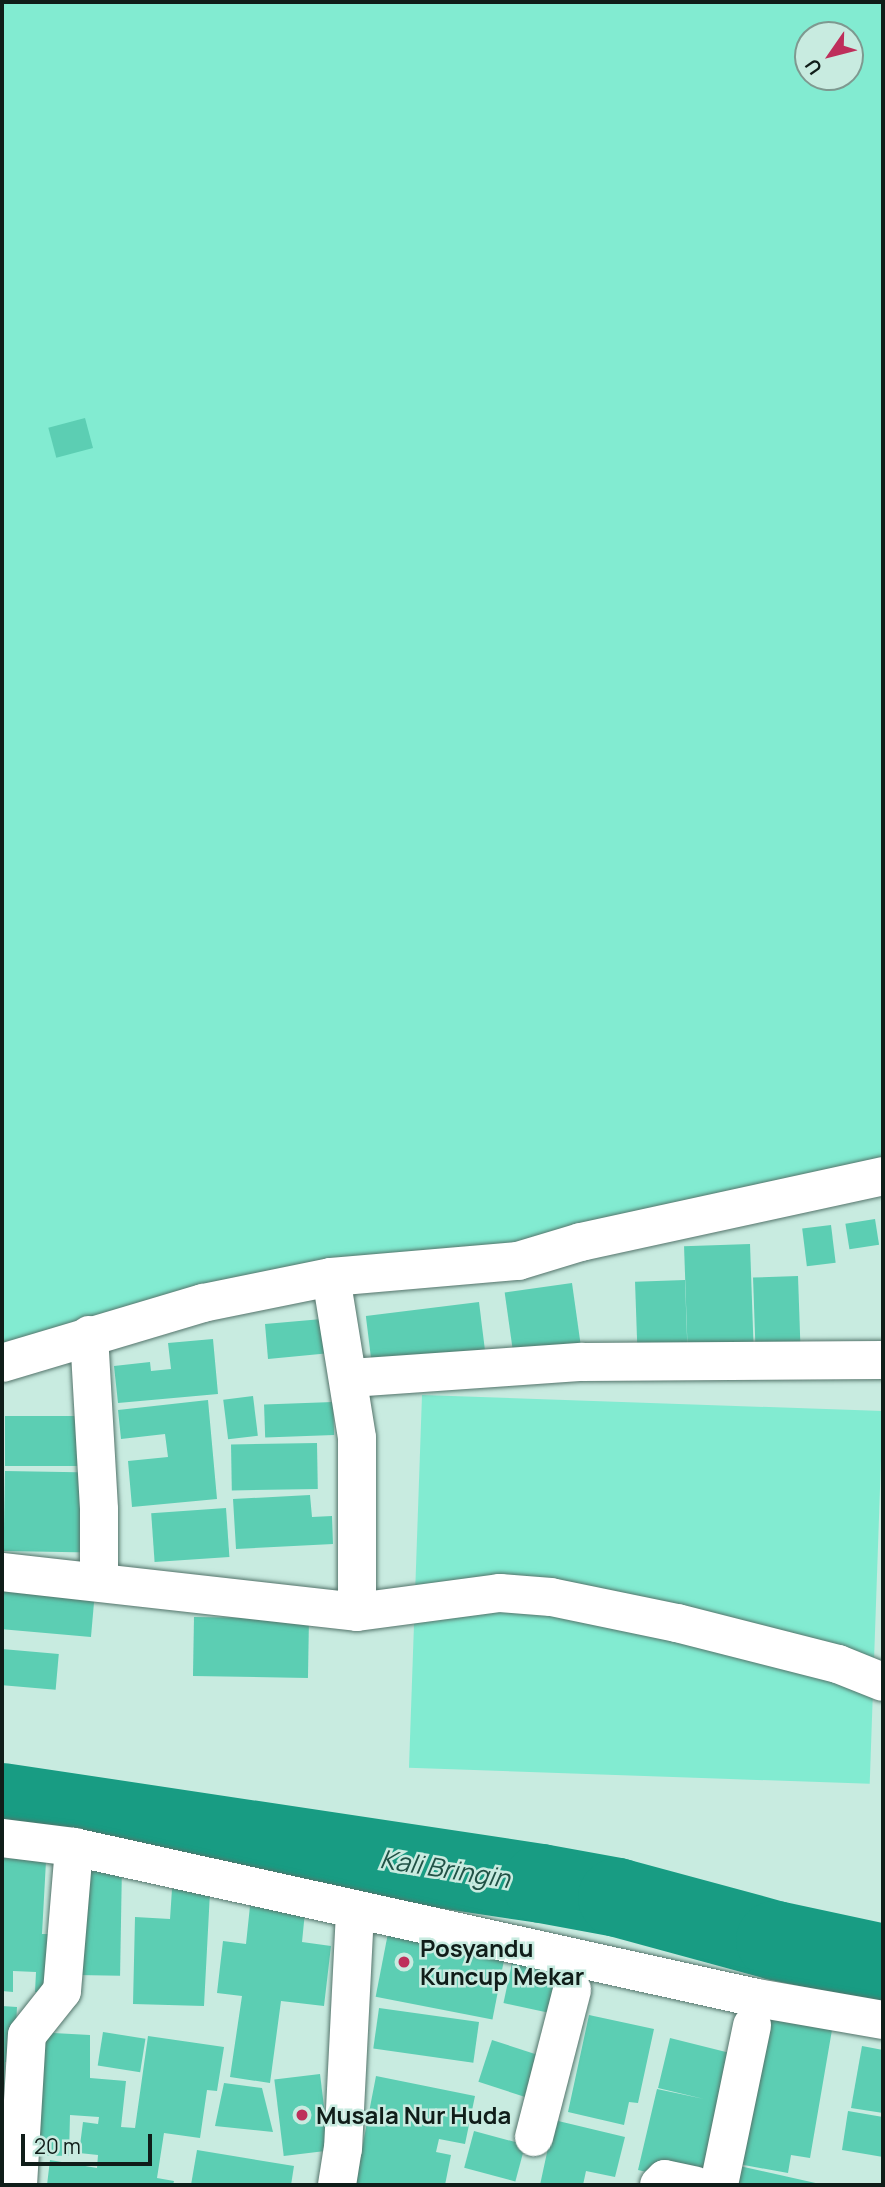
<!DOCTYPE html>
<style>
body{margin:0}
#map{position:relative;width:885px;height:2187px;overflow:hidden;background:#c8ebe0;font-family:Manrope,sans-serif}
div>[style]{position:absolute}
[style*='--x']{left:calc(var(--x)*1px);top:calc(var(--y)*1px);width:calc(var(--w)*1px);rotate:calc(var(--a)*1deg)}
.green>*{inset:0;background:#82ebd1;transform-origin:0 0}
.river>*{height:79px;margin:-39.5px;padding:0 39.5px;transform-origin:39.5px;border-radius:39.5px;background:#189c83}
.building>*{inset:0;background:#5cceb3;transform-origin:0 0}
.roads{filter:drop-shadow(0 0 2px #54746b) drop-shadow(0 0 2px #54746b)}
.minor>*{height:38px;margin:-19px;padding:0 19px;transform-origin:19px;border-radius:19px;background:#fff}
.dots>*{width:19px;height:19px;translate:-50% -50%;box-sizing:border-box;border:4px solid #c8ebe0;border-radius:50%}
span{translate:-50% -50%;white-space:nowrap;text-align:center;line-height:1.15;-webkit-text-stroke:5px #c8ebe0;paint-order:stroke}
.poi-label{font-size:24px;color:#101d19;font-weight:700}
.left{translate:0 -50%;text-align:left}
.water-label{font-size:26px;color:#215246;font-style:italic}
.frame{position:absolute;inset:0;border:4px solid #101d19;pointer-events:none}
.north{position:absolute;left:794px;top:21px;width:70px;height:70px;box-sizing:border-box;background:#c8ebe0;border:2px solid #7e9990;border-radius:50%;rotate:235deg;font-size:19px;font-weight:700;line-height:28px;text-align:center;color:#101d19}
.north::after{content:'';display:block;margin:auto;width:24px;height:32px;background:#be2f5b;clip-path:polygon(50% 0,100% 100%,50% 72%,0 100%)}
.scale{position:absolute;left:21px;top:2134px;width:131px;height:32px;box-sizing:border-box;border:4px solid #101d19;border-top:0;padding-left:9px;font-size:21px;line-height:24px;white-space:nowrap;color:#101d19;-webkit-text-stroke:5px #c8ebe0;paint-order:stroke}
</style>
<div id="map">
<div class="green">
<div style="clip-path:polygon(evenodd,2px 2px,883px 2px,883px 1170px,2px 1349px,2px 2px,808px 35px,850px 35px,850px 77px,808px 77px,808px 35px)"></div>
<div style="left:422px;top:1395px;width:461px;height:373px;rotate:2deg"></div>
</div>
<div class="river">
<div style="--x:2;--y:1802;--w:545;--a:8.55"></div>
<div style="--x:541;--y:1883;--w:77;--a:10.4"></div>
<div style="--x:617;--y:1897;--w:164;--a:15.2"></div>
<div style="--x:775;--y:1940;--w:110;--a:12"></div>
</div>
<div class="building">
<div style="left:85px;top:418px;width:31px;height:38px;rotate:75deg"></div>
<div style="left:875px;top:1219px;width:26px;height:30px;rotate:81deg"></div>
<div style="left:831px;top:1225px;width:38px;height:29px;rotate:83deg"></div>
<div style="left:750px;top:1244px;width:108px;height:66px;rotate:88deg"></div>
<div style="left:798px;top:1276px;width:76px;height:45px;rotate:88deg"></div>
<div style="left:685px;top:1280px;width:71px;height:50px;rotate:88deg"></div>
<div style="left:572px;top:1283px;width:68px;height:68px;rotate:82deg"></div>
<div style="left:479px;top:1302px;width:54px;height:114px;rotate:83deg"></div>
<div style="clip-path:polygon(322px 1319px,341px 1352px,268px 1359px,265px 1324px)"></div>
<div style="clip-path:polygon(213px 1339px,218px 1394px,118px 1403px,114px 1366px,150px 1362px,151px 1371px,171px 1369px,168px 1343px)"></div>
<div style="left:253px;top:1396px;width:40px;height:30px;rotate:83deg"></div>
<div style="clip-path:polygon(208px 1400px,217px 1499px,132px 1507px,128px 1461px,168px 1457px,165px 1434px,121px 1439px,118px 1410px)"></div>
<div style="left:333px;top:1402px;width:33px;height:69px;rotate:88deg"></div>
<div style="left:5px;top:1416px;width:81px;height:50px"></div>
<div style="left:317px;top:1443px;width:46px;height:86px;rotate:89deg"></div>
<div style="left:5px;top:1471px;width:87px;height:80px;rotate:1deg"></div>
<div style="clip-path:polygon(310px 1495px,312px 1517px,332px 1516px,333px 1544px,236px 1549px,233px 1499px)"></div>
<div style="left:226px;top:1508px;width:49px;height:75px;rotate:86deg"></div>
<div style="left:2px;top:1587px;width:93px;height:42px;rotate:5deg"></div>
<div style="left:194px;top:1617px;width:115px;height:59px;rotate:1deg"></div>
<div style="left:2px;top:1649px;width:57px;height:36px;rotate:5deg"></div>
<div style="clip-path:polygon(2px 1858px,46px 1861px,42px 1934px,58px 1934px,57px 1992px,35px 1992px,36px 1972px,13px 1971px,13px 1992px,2px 1991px)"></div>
<div style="left:79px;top:1864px;width:43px;height:111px;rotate:1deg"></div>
<div style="clip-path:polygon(172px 1889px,210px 1892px,204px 2006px,133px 2004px,135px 1917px,170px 1919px)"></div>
<div style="clip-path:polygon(250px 1906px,305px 1912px,302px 1942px,331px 1946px,324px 2006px,281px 2001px,270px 2083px,230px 2077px,242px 1996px,217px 1993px,223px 1941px,246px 1944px)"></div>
<div style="left:389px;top:1928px;width:119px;height:70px;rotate:11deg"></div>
<div style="left:512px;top:1963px;width:58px;height:41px;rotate:12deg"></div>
<div style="clip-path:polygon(2px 2006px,17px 2007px,14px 2063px,5px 2062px,4px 2086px)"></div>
<div style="left:379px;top:2008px;width:101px;height:41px;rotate:8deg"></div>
<div style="clip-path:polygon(760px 2011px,833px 2024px,810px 2158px,791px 2155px,788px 2173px,733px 2163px)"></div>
<div style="clip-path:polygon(589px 2015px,654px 2029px,638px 2103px,629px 2102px,624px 2125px,568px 2112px)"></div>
<div style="clip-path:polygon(35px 2032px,90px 2035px,90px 2078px,126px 2081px,121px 2127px,135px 2128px,148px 2036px,224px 2047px,217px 2091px,207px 2090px,200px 2138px,164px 2133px,157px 2178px,174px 2181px,173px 2185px,47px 2185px,50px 2160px,97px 2168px,98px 2155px,79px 2153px,83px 2122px,98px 2124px,99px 2117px,70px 2115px,69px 2156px,30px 2155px)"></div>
<div style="left:103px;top:2032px;width:43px;height:34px;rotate:9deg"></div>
<div style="clip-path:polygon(670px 2038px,738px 2055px,703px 2185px,638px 2170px,657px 2089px,704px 2099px,658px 2088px)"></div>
<div style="left:492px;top:2040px;width:59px;height:44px;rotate:18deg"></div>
<div style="clip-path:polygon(862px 2046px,883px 2050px,883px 2113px,851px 2108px)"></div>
<div style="left:320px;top:2074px;width:77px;height:46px;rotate:83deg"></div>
<div style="clip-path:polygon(376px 2076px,475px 2096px,465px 2144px,439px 2139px,436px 2152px,451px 2155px,445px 2185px,355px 2185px)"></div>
<div style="clip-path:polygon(224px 2083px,262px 2088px,273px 2132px,215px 2126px)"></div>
<div style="clip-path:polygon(848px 2111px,883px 2117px,883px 2157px,842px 2150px)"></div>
<div style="clip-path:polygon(554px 2120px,625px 2137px,615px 2177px,586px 2171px,583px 2185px,540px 2185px)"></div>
<div style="left:474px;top:2131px;width:53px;height:38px;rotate:15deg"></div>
<div style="clip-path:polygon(197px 2150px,294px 2166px,291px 2185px,191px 2185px)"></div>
<div style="clip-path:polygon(735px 2165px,820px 2184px,820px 2185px,730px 2185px)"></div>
</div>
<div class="roads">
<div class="minor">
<div style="--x:331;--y:1277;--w:163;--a:80.8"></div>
<div style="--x:357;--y:1438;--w:174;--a:90"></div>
<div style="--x:89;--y:1335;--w:175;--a:86.7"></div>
<div style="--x:99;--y:1510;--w:72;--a:90"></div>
<div style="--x:2;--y:1363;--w:210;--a:-16.6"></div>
<div style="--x:203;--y:1303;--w:131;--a:-11.5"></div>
<div style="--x:331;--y:1277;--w:188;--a:-4.9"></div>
<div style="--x:518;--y:1261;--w:66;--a:-16.8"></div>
<div style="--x:581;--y:1242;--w:309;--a:-12.3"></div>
<div style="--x:351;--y:1378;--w:232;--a:-4"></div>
<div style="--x:582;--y:1362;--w:301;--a:-0.4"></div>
<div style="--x:2;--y:1572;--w:357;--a:6.4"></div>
<div style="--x:357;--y:1612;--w:144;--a:-7.6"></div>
<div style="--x:500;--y:1593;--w:51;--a:4.5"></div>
<div style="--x:551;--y:1597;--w:129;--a:11.7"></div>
<div style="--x:677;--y:1623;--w:166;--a:14.3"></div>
<div style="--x:838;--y:1664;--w:48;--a:21.8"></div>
<div style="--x:2;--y:1838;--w:73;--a:7.1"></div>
<div style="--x:74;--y:1847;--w:699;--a:12.47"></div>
<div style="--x:757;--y:1998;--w:128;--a:9.9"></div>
<div style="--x:534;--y:2137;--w:152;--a:-75.5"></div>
<div style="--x:18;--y:2185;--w:150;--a:-86.6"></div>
<div style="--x:27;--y:2035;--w:56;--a:-51.5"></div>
<div style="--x:62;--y:1991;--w:144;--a:-85.2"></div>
<div style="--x:337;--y:2185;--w:36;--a:-81"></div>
<div style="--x:343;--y:2149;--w:237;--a:-87.1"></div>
<div style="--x:659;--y:2185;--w:8;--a:-45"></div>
<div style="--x:665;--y:2179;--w:30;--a:12"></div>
<div style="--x:719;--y:2185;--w:163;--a:-78.3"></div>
</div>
</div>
<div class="dots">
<div style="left:404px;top:1962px;background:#be2f5b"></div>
<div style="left:302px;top:2115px;background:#be2f5b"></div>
</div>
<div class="poi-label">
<span class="left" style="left:420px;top:1962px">Posyandu<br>Kuncup Mekar</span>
<span class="left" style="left:316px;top:2115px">Musala Nur Huda</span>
</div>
<div class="water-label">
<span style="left:445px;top:1869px;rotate:9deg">Kali Bringin</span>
</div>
<div class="frame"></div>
<div class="north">U</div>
<div class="scale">20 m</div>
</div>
